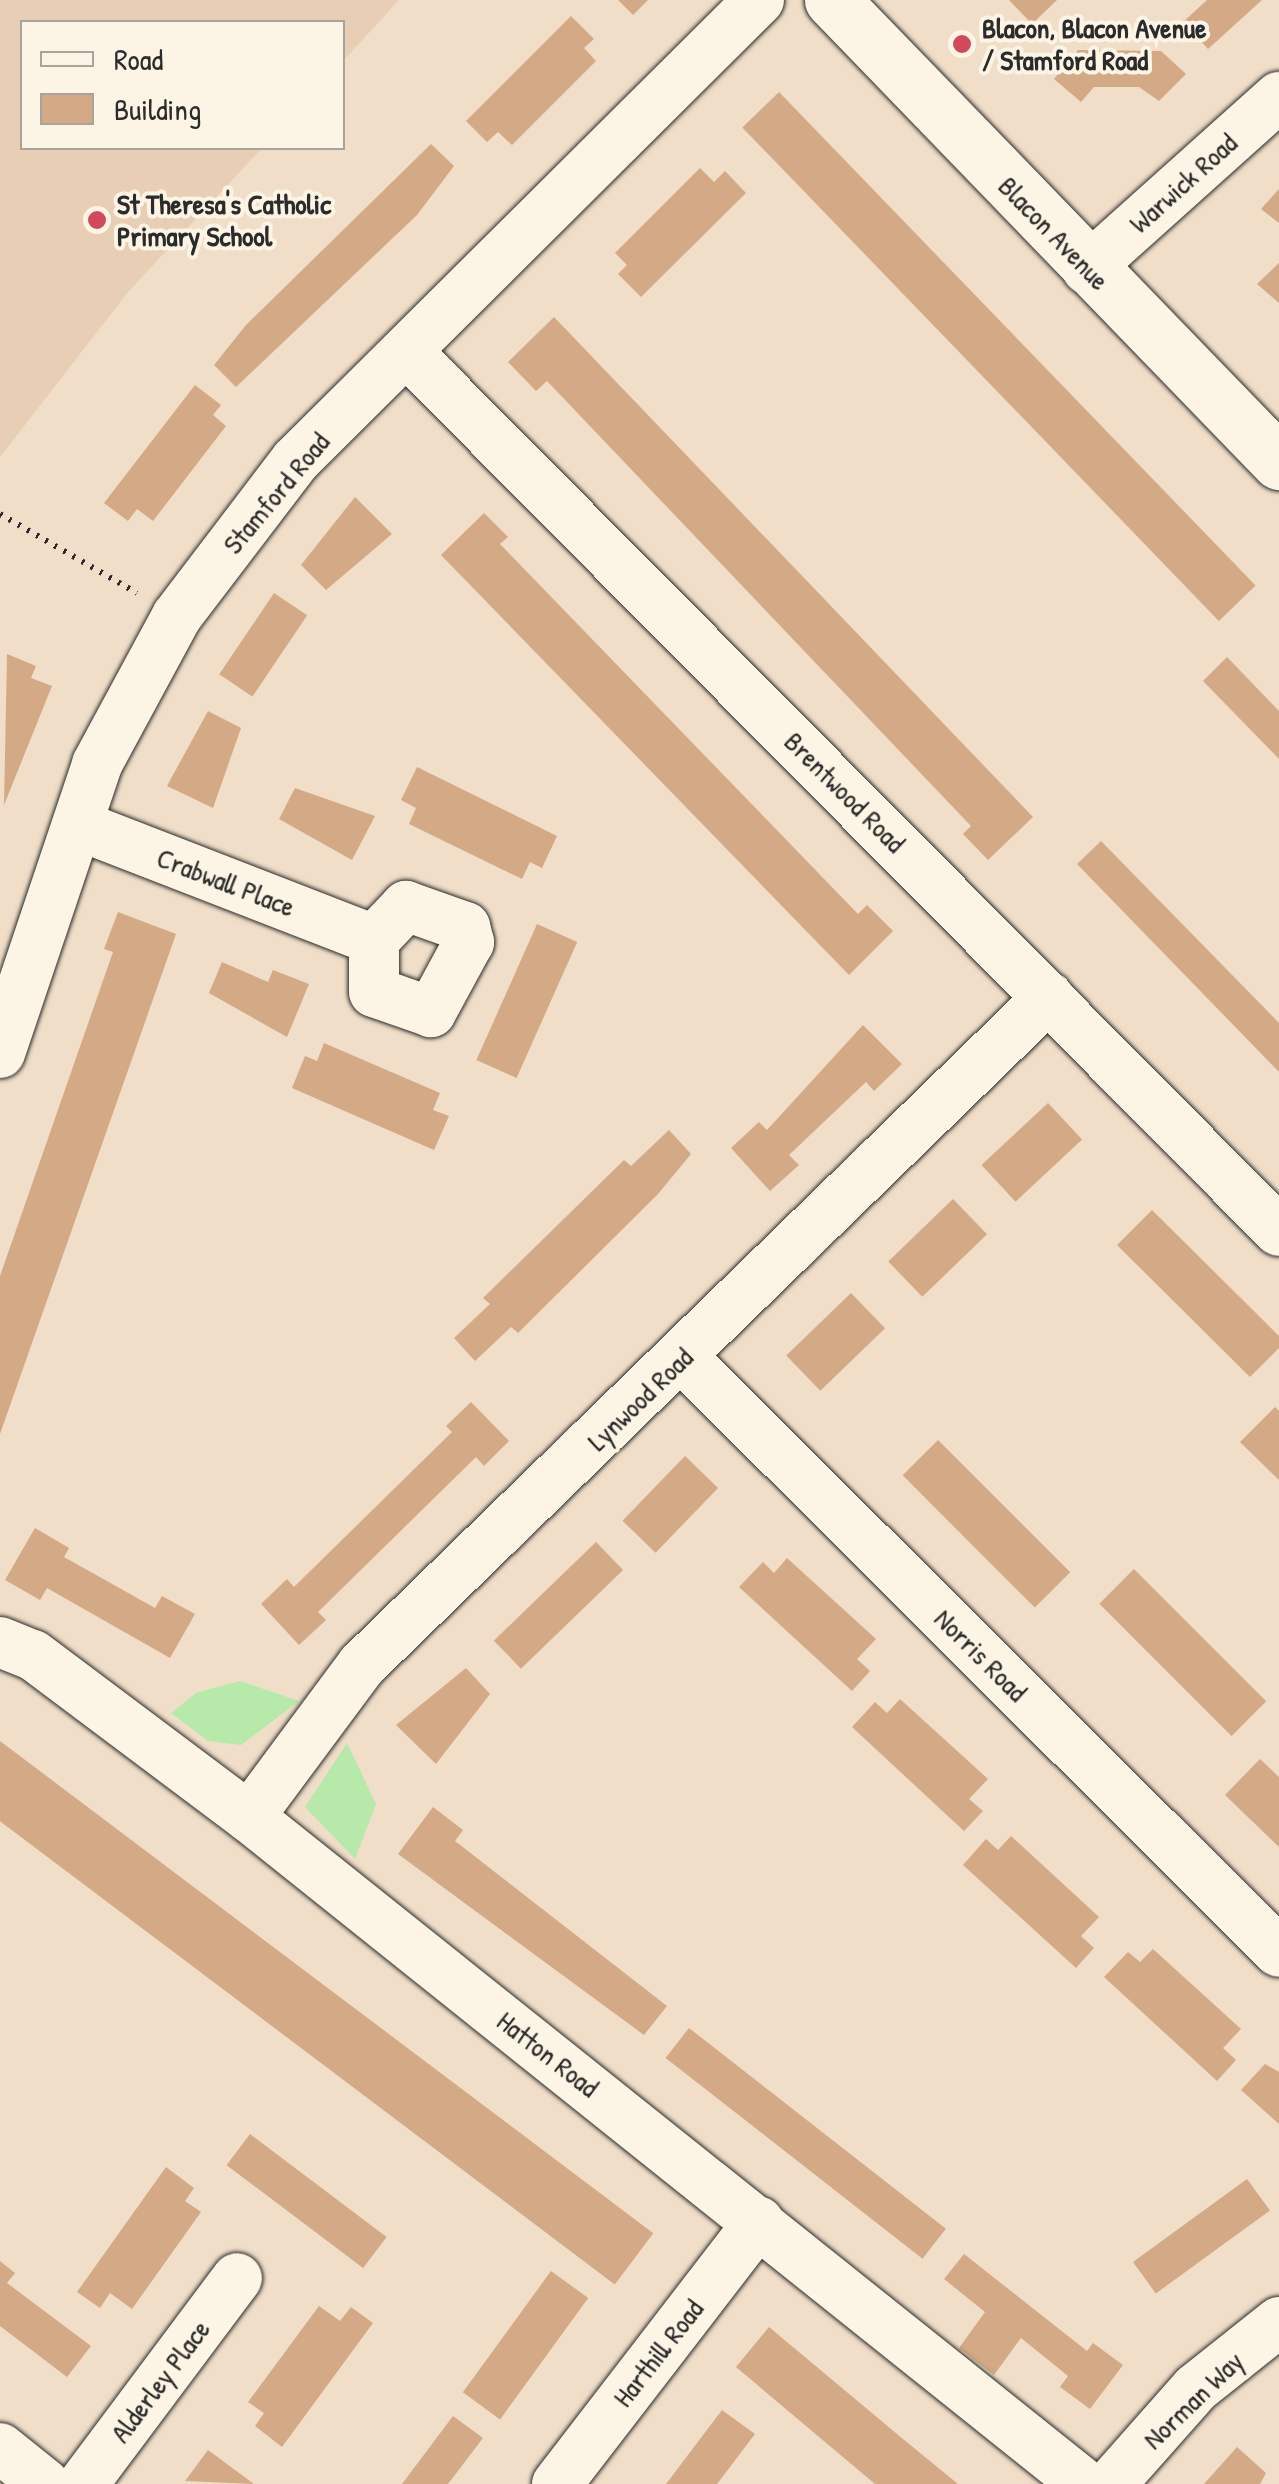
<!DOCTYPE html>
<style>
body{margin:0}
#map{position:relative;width:1279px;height:2484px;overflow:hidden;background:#f0dec8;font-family:"Patrick Hand",sans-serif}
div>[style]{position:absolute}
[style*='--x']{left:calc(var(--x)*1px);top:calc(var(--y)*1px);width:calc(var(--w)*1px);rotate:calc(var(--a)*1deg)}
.built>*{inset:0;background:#e8ceb4}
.green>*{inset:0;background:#b7e9aa}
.building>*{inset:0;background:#d4a985;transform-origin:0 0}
.path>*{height:6px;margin-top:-3px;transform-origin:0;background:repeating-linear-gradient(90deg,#2b2b2b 0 2.5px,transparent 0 10.5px)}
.roads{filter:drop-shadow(0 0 2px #2b2b2b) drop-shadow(0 0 2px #2b2b2b)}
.street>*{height:50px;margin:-25px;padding:0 25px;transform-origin:25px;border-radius:25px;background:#fcf5e5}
.secondary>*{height:55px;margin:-27.5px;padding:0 27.5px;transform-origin:27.5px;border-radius:27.5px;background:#fcf5e5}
.dots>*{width:28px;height:28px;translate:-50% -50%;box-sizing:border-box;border:5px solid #fcf5e5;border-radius:50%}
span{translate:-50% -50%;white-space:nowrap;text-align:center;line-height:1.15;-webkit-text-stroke:8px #fcf5e5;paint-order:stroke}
.poi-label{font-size:28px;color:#2b2b2b;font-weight:700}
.left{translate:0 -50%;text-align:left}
.street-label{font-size:28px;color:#2b2b2b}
.legend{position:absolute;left:20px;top:20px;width:325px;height:130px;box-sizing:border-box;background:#fcf5e5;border:2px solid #a8a49b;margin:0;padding:12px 18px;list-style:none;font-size:30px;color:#2b2b2b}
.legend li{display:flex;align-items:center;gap:20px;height:50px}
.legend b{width:50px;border:2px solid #a8a49b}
</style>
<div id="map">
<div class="built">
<div style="clip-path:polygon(0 0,399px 0,343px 61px,342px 22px,22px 22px,22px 148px,262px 148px,128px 292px,0 457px)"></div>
</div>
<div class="green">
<div style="clip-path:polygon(240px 1681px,299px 1701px,241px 1745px,208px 1741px,171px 1713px,196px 1693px)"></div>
<div style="clip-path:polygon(347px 1743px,376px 1804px,355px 1859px,305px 1807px)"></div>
</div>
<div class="building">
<div style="clip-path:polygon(618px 0,648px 0,633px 15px)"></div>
<div style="clip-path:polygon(1009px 0,1057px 0,1032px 24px)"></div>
<div style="clip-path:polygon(1207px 0,1262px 0,1208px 49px,1183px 22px)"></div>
<div style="clip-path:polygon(571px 16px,594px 39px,584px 48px,596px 61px,512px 145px,498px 132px,487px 142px,466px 121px)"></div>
<div style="clip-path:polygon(1078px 50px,1161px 51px,1186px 74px,1159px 101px,1139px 87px,1094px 87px,1081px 102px,1054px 79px)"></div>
<div style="left:779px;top:92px;width:686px;height:51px;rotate:46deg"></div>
<div style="clip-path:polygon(431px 144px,454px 166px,417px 215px,236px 387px,214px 365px,246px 325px)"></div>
<div style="clip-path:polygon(700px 168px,714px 182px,725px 171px,746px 193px,641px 297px,618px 274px,627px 265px,615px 253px)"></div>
<div style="clip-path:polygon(1279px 189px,1279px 223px,1261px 209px)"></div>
<div style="clip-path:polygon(1279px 263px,1279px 303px,1257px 284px)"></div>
<div style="clip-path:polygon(554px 317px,1033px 817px,988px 860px,963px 834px,971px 826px,547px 381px,536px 391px,508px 362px)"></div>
<div style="clip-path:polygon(195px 385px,221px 405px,213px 415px,226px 426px,153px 521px,137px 509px,128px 521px,104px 503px)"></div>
<div style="clip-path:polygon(355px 497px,392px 534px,326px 590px,301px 565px)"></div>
<div style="clip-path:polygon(484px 513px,508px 537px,500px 544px,858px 914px,867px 905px,893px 931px,849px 975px,441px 555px)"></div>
<div style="left:274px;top:593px;width:40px;height:98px;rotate:34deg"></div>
<div style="clip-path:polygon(7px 654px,36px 666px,31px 678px,52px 686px,4px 805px)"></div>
<div style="clip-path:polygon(1227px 657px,1279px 711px,1279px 759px,1203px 681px)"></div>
<div style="clip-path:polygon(208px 711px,241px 728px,213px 808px,167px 786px)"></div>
<div style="clip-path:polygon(417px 767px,557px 836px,542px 868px,530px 862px,522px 879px,409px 824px,416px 808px,401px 800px)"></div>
<div style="clip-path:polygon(295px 788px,375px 816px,352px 860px,279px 819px)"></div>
<div style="clip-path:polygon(1101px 841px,1279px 1023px,1279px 1072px,1077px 864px)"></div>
<div style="clip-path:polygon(118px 912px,176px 934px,0 1434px,0 1276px,113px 952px,104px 949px)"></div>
<div style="left:537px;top:924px;width:44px;height:149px;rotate:24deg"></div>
<div style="clip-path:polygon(222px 962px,268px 982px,273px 970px,309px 984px,287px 1037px,209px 993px)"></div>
<div style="clip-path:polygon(863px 1025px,902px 1064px,874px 1091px,866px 1082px,789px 1155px,799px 1165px,770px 1191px,731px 1148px,759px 1122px,767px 1130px)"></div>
<div style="clip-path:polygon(324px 1043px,440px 1093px,433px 1110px,449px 1116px,434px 1150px,292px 1088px,305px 1056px,317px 1061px)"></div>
<div style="left:1048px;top:1103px;width:50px;height:91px;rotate:47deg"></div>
<div style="clip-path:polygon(669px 1130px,691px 1154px,658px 1194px,518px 1333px,511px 1327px,475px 1361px,454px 1338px,490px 1304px,483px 1298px,624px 1160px,631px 1166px)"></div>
<div style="left:953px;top:1199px;width:49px;height:90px;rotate:46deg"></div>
<div style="clip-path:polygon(1152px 1210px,1279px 1336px,1279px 1348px,1250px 1377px,1117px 1245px)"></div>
<div style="left:851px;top:1293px;width:49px;height:90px;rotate:46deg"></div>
<div style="clip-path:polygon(471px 1402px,509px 1441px,484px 1466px,476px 1457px,318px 1612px,326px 1620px,299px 1645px,261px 1604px,287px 1579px,294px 1587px,452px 1432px,446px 1426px)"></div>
<div style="clip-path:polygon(1275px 1407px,1279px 1411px,1279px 1480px,1240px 1442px)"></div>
<div style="left:938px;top:1440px;width:187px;height:50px;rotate:45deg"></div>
<div style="left:685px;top:1456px;width:46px;height:90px;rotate:44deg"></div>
<div style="clip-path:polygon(35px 1528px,69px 1548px,64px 1557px,155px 1608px,162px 1596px,195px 1614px,170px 1658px,47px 1588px,40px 1600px,5px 1580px)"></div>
<div style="left:596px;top:1542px;width:39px;height:142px;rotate:46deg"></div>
<div style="clip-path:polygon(787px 1558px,876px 1639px,857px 1659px,870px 1671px,852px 1691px,739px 1587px,763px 1562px,774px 1573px)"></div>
<div style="left:1134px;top:1569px;width:187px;height:49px;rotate:45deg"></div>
<div style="clip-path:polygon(466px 1668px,490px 1694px,436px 1764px,396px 1725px)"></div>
<div style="clip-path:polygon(900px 1699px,988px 1779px,969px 1799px,983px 1811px,964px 1831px,852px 1727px,875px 1702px,887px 1713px)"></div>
<div style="left:0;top:1741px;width:818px;height:64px;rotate:37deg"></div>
<div style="clip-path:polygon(1260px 1759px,1279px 1777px,1279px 1847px,1225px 1795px)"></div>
<div style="clip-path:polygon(433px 1807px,463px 1830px,455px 1841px,667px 2006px,644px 2035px,398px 1854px)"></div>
<div style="clip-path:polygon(1011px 1836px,1099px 1917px,1081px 1936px,1094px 1948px,1076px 1968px,963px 1865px,986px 1839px,998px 1850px)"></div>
<div style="clip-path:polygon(1153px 1949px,1241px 2029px,1223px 2048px,1236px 2060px,1217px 2081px,1104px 1977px,1128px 1952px,1140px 1962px)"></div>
<div style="left:689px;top:2028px;width:326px;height:38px;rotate:38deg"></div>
<div style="clip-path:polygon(1265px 2064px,1279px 2072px,1279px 2124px,1241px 2090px)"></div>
<div style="left:250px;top:2134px;width:171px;height:39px;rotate:37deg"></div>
<div style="clip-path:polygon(166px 2167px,194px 2188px,185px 2201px,201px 2212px,132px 2309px,110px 2293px,100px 2308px,77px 2292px)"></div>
<div style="left:1247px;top:2179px;width:39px;height:141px;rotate:54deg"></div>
<div style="clip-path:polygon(964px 2254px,1087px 2351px,1093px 2343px,1123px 2365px,1090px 2409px,1060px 2387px,1068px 2376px,1021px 2338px,994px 2375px,959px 2348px,985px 2312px,944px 2279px)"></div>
<div style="clip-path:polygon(0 2261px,15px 2273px,7px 2283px,91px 2346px,67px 2377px,0 2326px)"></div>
<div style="left:551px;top:2271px;width:46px;height:150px;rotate:36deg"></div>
<div style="clip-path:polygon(319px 2306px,340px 2321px,351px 2307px,373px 2323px,282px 2447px,255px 2426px,264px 2413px,248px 2402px)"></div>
<div style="clip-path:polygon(769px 2327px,903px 2439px,958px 2484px,875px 2484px,736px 2367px)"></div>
<div style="clip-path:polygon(722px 2410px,755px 2434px,717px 2484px,666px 2484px)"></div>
<div style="clip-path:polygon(453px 2416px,483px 2438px,448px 2484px,402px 2484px)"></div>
<div style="clip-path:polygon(1237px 2447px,1266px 2473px,1260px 2484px,1204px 2484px)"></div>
<div style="clip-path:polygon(208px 2450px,254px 2484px,185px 2481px)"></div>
</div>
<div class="path">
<div style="--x:0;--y:514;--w:158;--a:30"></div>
</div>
<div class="roads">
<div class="street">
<div style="--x:1087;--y:269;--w:258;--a:-41.9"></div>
<div style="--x:409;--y:354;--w:1235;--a:45.23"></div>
<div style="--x:78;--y:825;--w:318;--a:21.2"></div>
<div style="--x:374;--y:940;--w:47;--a:-46.7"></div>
<div style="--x:406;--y:906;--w:63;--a:19.6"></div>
<div style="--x:465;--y:927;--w:16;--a:75"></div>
<div style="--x:469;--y:942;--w:80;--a:118.5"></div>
<div style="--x:431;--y:1012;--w:60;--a:-160.7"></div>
<div style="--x:374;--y:992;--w:52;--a:-90"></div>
<div style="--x:0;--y:1053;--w:305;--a:-71.4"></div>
<div style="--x:97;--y:764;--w:168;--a:-61.6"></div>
<div style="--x:177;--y:616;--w:195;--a:-52.7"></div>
<div style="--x:295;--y:461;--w:654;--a:-44.81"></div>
<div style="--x:683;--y:1358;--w:841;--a:44.9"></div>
<div style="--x:0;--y:1642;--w:35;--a:22"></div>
<div style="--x:33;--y:1655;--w:270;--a:36.9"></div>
<div style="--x:249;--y:1817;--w:1069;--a:38.62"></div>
<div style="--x:249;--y:1817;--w:189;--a:-53.4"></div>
<div style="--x:362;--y:1665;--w:958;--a:-44.2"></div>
<div style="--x:0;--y:2448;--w:58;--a:38.7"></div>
<div style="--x:83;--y:2484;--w:257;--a:-53.2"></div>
<div style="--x:557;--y:2484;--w:331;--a:-52.4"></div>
<div style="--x:1111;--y:2484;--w:128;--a:-48.5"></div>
<div style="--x:1196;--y:2388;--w:106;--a:-38.5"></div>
</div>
<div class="secondary">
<div style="--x:832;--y:0;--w:643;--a:45.95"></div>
</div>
</div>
<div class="dots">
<div style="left:962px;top:44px;background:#d1495b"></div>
<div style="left:97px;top:220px;background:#d1495b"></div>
</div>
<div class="poi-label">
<span class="left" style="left:982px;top:44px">Blacon, Blacon Avenue<br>/ Stamford Road</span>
<span class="left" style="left:117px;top:220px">St Theresa's Catholic<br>Primary School</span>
</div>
<div class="street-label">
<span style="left:1183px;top:183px;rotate:-42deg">Warwick Road</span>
<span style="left:1054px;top:233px;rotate:46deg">Blacon Avenue</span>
<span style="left:276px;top:493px;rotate:-50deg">Stamford Road</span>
<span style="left:845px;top:792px;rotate:45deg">Brentwood Road</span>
<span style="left:226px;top:882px;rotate:21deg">Crabwall Place</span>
<span style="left:640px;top:1399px;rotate:-44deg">Lynwood Road</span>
<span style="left:981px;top:1655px;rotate:45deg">Norris Road</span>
<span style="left:548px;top:2054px;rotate:38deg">Hatton Road</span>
<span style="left:658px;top:2353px;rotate:-52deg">Harthill Road</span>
<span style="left:160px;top:2381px;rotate:-53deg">Alderley Place</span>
<span style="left:1193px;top:2400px;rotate:-44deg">Norman Way</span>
</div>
<ul class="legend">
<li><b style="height:12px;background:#fcf5e5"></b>Road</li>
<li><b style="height:28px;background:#d4a985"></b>Building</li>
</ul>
</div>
